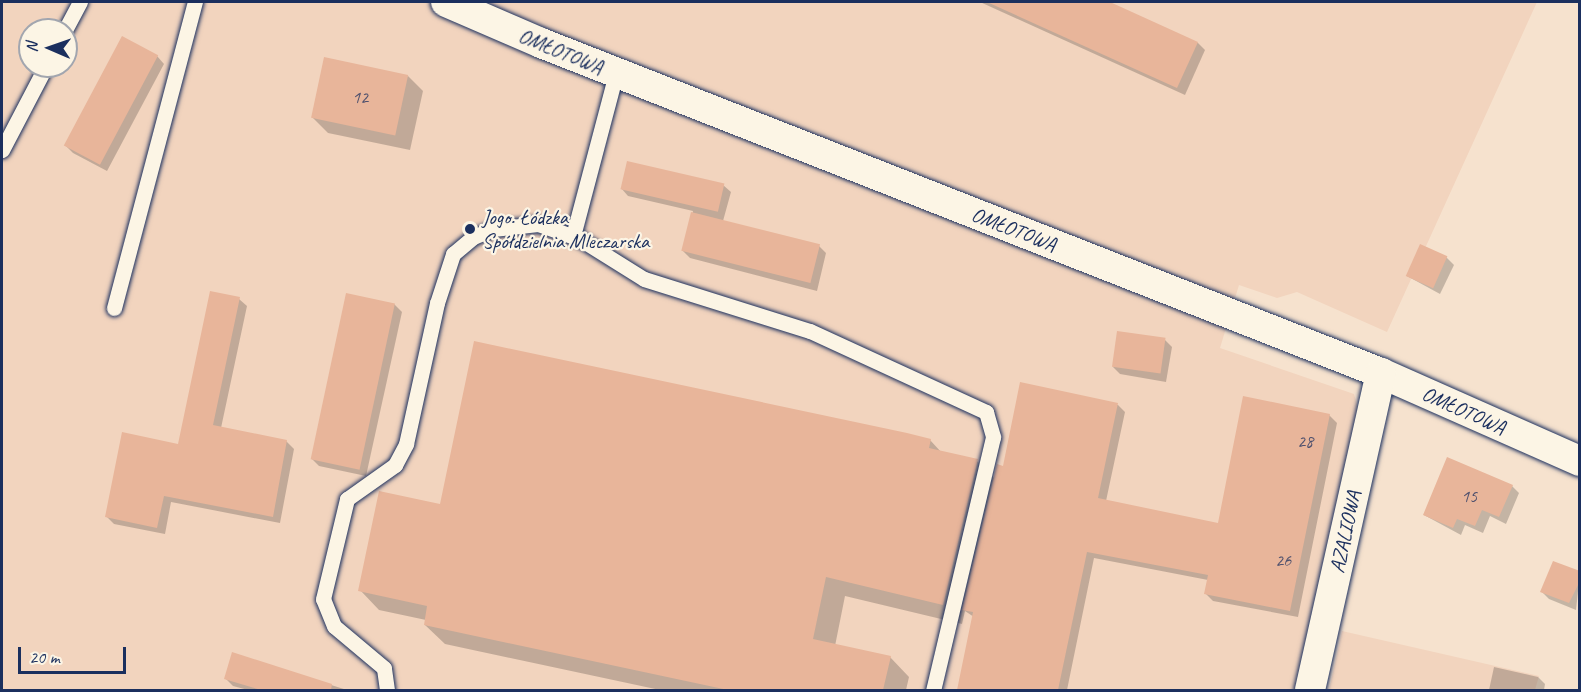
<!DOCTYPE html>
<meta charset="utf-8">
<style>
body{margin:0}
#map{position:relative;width:1581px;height:692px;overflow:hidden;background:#f6e2ce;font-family:Caveat,sans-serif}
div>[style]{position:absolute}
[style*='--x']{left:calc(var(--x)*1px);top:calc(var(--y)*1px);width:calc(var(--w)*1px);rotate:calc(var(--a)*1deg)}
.built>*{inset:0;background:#f2d4be}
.shadow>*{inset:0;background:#0003}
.building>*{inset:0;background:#e8b59a;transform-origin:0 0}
.roads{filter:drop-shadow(0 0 2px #1b2f5e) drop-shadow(0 0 2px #1b2f5e)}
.lane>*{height:15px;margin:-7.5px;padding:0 7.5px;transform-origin:7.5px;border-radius:7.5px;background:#fcf5e5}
.street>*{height:30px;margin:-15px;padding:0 15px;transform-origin:15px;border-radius:15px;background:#fcf5e5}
.dots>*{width:16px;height:16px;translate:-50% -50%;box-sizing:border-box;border:3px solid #fcf5e5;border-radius:50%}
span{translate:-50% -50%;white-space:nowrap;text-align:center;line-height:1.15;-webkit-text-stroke:4.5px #fcf5e5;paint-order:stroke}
.number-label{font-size:18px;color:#4e506d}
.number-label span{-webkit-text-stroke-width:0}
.street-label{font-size:21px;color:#1b2f5e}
.poi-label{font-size:21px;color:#1b2f5e}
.left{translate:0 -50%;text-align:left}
.frame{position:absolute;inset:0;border:3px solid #1b2f5e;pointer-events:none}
.north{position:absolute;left:18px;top:18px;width:60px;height:60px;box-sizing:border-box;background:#fcf5e5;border:2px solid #a2a6af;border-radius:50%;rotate:272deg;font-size:16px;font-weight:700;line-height:24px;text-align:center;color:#1b2f5e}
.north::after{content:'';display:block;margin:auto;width:21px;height:27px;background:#1b2f5e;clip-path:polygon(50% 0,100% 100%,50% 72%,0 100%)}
.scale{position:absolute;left:18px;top:647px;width:108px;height:27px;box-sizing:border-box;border:3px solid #1b2f5e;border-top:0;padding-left:8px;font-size:18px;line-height:21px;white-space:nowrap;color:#1b2f5e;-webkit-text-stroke:4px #fcf5e5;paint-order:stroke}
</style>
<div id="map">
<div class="built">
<div style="clip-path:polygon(evenodd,2px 2px,1537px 2px,1387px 332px,1297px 292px,1277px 298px,1239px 285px,1220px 348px,1354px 394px,1358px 408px,1296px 690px,2px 690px,2px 2px,30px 30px,66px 30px,66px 66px,30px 66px,30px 30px)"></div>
<div style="clip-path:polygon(1342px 631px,1539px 676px,1535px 690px,1329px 690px)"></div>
</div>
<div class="shadow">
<div style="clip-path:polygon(980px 2px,1106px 2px,1198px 43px,1205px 50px,1185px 95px)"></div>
<div style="clip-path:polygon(157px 56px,164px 64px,107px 171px,73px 153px,66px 146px)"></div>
<div style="clip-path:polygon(408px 76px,423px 91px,410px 150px,328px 133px,313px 118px)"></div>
<div style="clip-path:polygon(723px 185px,731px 192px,723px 221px,819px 246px,826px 253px,817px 291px,690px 258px,683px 251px,693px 211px,628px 196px,621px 188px)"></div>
<div style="clip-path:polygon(1446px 257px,1454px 265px,1440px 294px,1407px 276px)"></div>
<div style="clip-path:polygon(239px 299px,247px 306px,221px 428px,286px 441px,294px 449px,280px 523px,171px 502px,165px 534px,114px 524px,106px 516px,179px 446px)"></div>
<div style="clip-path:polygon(394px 304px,402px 312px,366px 476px,319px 466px,312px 459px)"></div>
<div style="clip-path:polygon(1165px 340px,1172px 347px,1166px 382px,1120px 374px,1113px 367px)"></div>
<div style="clip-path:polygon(1022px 384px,1118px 405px,1125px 412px,1106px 501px,1219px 525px,1329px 415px,1337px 423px,1298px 617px,1213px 601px,1205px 593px,1208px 580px,1094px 558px,1067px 690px,959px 690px,974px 617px,965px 611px,962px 624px,845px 596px,835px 646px,890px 657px,909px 677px,906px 690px,660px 690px,445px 644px,425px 625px,426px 620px,379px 610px,360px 590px,441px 506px,930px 440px,942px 453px,977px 461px,995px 479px,1005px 467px)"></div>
<div style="clip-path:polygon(1512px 486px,1519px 493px,1506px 524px,1490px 516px,1483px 533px,1465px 525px,1461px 535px,1424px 515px)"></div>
<div style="clip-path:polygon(1580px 573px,1576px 610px,1549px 599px,1542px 592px)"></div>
<div style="clip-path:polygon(233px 654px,347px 690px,248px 690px,233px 686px,225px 678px)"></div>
<div style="clip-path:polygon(1494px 667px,1538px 677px,1545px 684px,1544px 690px,1489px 690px)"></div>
</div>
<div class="building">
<div style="clip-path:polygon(987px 2px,1110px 2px,1198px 42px,1177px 88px)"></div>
<div style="left:122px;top:36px;width:41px;height:124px;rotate:28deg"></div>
<div style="left:324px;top:57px;width:86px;height:62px;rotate:12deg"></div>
<div style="left:627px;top:161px;width:100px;height:29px;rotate:13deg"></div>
<div style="left:691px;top:212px;width:133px;height:40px;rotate:14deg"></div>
<div style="left:1420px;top:244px;width:30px;height:35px;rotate:24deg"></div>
<div style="clip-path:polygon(210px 291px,240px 297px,213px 425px,287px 440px,273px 517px,164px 496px,157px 528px,105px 517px,122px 432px,178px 444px)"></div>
<div style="left:346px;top:293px;width:50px;height:170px;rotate:12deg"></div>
<div style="left:1117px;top:331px;width:49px;height:36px;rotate:8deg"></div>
<div style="clip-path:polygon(474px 341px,907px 433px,931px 439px,929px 448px,978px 459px,943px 605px,826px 577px,813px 639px,891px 656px,883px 690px,728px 690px,424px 625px,427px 606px,358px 591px,379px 491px,440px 504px)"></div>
<div style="clip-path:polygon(1020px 382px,1118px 403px,1098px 498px,1218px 523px,1243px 396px,1330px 414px,1290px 611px,1204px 594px,1208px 575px,1087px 552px,1058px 690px,957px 690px,973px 612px,962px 610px,997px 464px,1003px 466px)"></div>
<div style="clip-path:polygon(1447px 457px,1513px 485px,1499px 517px,1482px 510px,1475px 526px,1457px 519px,1453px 528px,1423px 515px)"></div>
<div style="clip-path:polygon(1553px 561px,1580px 571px,1580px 581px,1569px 603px,1540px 592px)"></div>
<div style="clip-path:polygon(232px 652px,332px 684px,331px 690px,261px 690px,224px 679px)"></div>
</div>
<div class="roads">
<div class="lane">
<div style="--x:65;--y:30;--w:32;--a:-62"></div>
<div style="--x:2;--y:150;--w:95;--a:-62.4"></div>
<div style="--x:573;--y:236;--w:169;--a:-75.2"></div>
<div style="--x:114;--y:308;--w:317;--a:-75.2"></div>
<div style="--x:387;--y:690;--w:22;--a:-98"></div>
<div style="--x:384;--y:668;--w:65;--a:-140"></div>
<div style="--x:334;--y:626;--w:29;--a:-112"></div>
<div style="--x:323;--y:599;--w:103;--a:-76.5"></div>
<div style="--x:347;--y:499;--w:59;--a:-35.3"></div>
<div style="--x:395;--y:465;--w:24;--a:-62"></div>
<div style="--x:406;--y:444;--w:144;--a:-77.6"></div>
<div style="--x:437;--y:303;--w:52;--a:-71.9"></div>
<div style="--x:453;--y:254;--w:26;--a:-40"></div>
<div style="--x:473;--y:237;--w:22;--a:-22"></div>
<div style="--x:493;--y:229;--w:45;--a:-6.3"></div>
<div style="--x:538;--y:224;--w:45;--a:19.7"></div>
<div style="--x:580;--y:239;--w:75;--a:32"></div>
<div style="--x:644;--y:279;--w:174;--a:17.4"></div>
<div style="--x:810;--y:331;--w:194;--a:24.7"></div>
<div style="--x:986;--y:412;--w:26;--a:74"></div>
<div style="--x:993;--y:437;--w:260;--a:103.3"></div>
</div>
<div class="street">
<div style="--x:446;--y:2;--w:103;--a:23.3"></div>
<div style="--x:541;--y:43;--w:902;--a:21.45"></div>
<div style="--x:1381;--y:373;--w:218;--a:23.9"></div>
<div style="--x:1310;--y:690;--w:325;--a:-77.4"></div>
</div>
</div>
<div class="dots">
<div style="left:470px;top:229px;background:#1b2f5e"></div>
</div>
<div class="number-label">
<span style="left:360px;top:97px">12</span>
<span style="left:1305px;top:441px">28</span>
<span style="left:1469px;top:496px">15</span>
<span style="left:1283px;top:560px">26</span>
</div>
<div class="street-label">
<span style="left:561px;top:51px;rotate:22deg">OMŁOTOWA</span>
<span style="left:1014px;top:229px;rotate:21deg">OMŁOTOWA</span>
<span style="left:1464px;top:410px;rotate:24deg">OMŁOTOWA</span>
<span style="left:1345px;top:532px;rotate:-78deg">AZALIOWA</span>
</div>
<div class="poi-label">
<span class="left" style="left:482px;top:229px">Jogo. Łódzka<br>Spółdzielnia Mleczarska</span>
</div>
<div class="frame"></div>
<div class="north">N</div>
<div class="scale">20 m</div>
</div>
